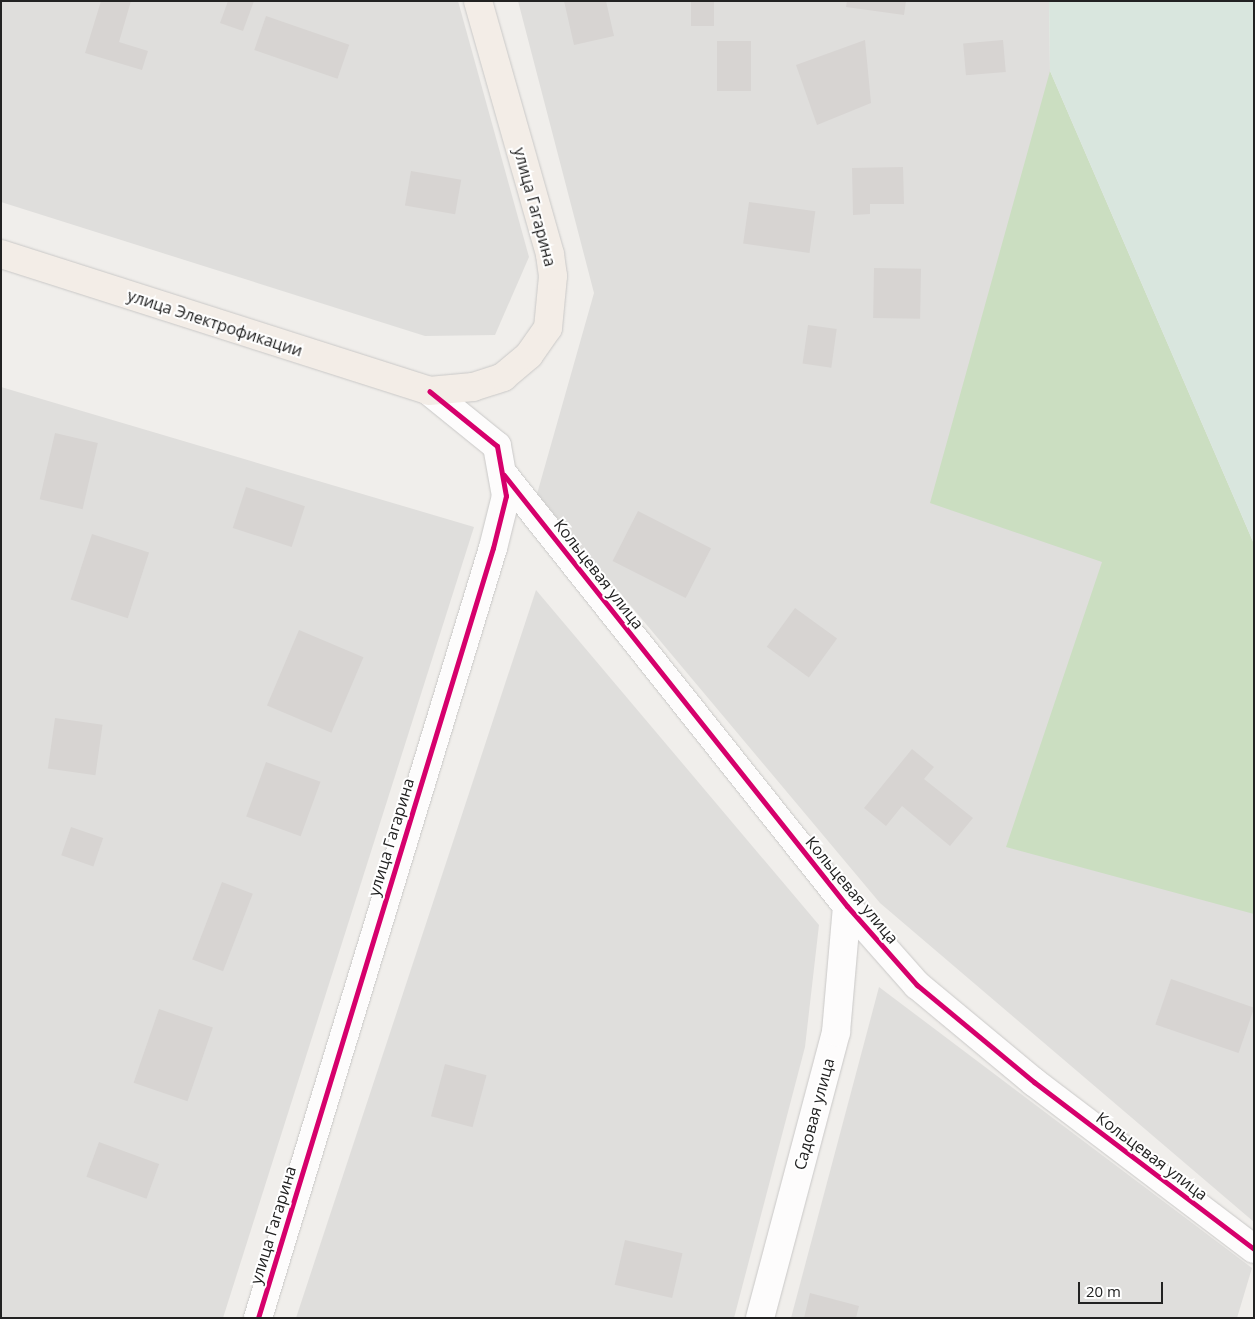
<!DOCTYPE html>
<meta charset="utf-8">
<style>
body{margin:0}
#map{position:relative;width:1255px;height:1319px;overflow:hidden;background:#f0eeeb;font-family:"Open Sans",sans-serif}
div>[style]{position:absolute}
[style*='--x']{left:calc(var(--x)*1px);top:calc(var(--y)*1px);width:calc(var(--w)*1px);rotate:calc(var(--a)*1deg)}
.residential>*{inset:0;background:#dfdedc}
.forest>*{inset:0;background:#cbdec1}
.wetland>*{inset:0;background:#d9e6de}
.building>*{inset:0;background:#d7d4d2;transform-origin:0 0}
.roads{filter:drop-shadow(0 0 1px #c9c8c7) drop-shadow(0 0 1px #c9c8c7)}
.minor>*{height:28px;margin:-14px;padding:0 14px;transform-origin:14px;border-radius:14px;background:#fdfcfc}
.major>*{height:28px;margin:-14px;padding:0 14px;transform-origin:14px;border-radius:14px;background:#f3ede7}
.cycleway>*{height:5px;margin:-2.5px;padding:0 2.5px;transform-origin:2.5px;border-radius:2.5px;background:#d6006c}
span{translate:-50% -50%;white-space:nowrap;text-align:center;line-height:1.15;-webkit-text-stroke:4px #fff;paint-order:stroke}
.street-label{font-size:16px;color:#222}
.frame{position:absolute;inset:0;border:2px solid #222;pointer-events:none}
.scale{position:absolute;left:1078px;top:1282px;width:85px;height:22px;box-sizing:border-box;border:2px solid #222;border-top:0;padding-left:6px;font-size:15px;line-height:18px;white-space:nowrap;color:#222;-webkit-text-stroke:4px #fff;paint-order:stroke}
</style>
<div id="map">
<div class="residential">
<div style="clip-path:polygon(1px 1px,458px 1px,529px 257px,495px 335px,425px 336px,1px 202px)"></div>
<div style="clip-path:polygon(518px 1px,1049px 1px,1050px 71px,1254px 544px,1254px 1222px,880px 903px,537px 494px,594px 293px)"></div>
<div style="clip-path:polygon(1px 387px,474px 527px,223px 1318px,1px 1318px)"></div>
<div style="clip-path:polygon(536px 590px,819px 925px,805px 1047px,734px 1318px,296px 1318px)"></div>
<div style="clip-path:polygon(879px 987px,1252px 1268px,1237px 1318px,791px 1318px)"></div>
</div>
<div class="forest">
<div style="clip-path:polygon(1050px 71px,1254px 544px,1254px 914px,1006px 847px,1102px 562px,930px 503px)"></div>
</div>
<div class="wetland">
<div style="clip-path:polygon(1049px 1px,1254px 1px,1254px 544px,1050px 71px)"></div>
</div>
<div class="building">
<div style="clip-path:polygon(101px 1px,131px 1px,119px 42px,148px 51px,142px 70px,85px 53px)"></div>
<div style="clip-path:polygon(228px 1px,254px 1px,243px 31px,220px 23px)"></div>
<div style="clip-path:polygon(564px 1px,606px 1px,614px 36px,574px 45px)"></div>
<div style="left:691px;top:1px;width:23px;height:25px"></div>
<div style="clip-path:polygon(847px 1px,906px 1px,904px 15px,846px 7px)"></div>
<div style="left:266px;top:16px;width:88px;height:36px;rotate:19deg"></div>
<div style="clip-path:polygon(865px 40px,871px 103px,817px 125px,796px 65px)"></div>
<div style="left:1003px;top:40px;width:32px;height:40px;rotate:85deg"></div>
<div style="left:717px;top:41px;width:34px;height:50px"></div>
<div style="clip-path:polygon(903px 167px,904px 204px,870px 204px,870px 214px,853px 215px,852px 168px)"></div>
<div style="left:411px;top:171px;width:51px;height:35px;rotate:10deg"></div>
<div style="left:749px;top:202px;width:67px;height:42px;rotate:8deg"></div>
<div style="left:874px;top:268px;width:47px;height:50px;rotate:1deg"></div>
<div style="left:808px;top:325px;width:29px;height:39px;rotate:8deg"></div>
<div style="left:55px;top:433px;width:44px;height:68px;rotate:13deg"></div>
<div style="left:246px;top:487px;width:62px;height:43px;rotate:18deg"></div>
<div style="left:638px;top:511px;width:82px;height:56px;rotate:27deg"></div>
<div style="left:92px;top:534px;width:60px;height:69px;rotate:18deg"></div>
<div style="left:795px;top:608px;width:52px;height:48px;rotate:36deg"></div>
<div style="left:299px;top:630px;width:70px;height:82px;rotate:23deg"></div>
<div style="left:55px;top:718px;width:48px;height:51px;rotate:8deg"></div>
<div style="clip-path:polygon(912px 749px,934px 767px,924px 779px,973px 818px,950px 846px,902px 806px,886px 826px,864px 808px)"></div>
<div style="left:266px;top:762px;width:58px;height:58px;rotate:20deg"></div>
<div style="left:71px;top:827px;width:34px;height:30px;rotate:19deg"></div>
<div style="left:222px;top:882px;width:33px;height:83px;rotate:21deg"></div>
<div style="left:1171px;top:979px;width:88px;height:48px;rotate:19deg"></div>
<div style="left:159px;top:1009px;width:57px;height:78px;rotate:19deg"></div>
<div style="left:445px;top:1064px;width:43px;height:54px;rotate:15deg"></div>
<div style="left:99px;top:1142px;width:64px;height:37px;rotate:20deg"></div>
<div style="left:625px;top:1240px;width:59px;height:46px;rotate:13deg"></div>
<div style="clip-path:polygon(810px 1293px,859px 1306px,856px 1318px,804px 1318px)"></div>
</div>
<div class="roads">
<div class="minor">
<div style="--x:504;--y:475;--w:551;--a:51.49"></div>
<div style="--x:847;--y:906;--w:106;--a:48.5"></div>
<div style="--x:917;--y:985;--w:152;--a:39.7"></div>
<div style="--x:1034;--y:1082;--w:276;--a:37.2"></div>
<div style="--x:258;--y:1318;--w:805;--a:-73.03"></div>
<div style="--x:493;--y:548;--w:54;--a:-76"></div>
<div style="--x:506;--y:496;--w:51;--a:-100.2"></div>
<div style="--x:497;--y:446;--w:87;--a:-141"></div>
<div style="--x:760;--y:1318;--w:296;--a:-75.1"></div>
<div style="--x:836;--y:1032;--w:126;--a:-85"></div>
</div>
<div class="major">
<div style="--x:1;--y:254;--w:449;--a:17.7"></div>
<div style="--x:429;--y:391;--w:44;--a:-5.2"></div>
<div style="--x:473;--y:387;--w:32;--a:-18"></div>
<div style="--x:503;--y:377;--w:34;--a:-40"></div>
<div style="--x:529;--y:355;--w:33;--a:-55"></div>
<div style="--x:548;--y:328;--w:52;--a:-84.5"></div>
<div style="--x:553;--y:276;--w:22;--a:-98"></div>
<div style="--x:550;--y:254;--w:263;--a:-105.9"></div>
</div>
</div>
<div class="cycleway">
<div style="--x:504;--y:475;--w:551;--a:51.49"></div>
<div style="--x:847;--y:906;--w:106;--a:48.5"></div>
<div style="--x:917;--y:985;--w:152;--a:39.7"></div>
<div style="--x:1034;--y:1082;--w:276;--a:37.2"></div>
<div style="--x:258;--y:1318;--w:805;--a:-73.03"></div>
<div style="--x:493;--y:548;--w:54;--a:-76"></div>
<div style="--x:506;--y:496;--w:51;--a:-100.2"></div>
<div style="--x:497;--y:446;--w:87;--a:-141"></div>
</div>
<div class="street-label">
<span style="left:535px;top:207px;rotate:75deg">улица Гагарина</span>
<span style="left:215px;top:323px;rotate:18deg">улица Электрофикации</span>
<span style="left:599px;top:574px;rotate:52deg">Кольцевая улица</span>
<span style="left:391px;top:837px;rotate:-73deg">улица Гагарина</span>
<span style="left:852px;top:890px;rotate:50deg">Кольцевая улица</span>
<span style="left:814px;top:1114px;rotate:-75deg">Садовая улица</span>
<span style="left:1152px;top:1156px;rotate:37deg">Кольцевая улица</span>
<span style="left:273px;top:1225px;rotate:-73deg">улица Гагарина</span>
</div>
<div class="frame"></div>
<div class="scale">20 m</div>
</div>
